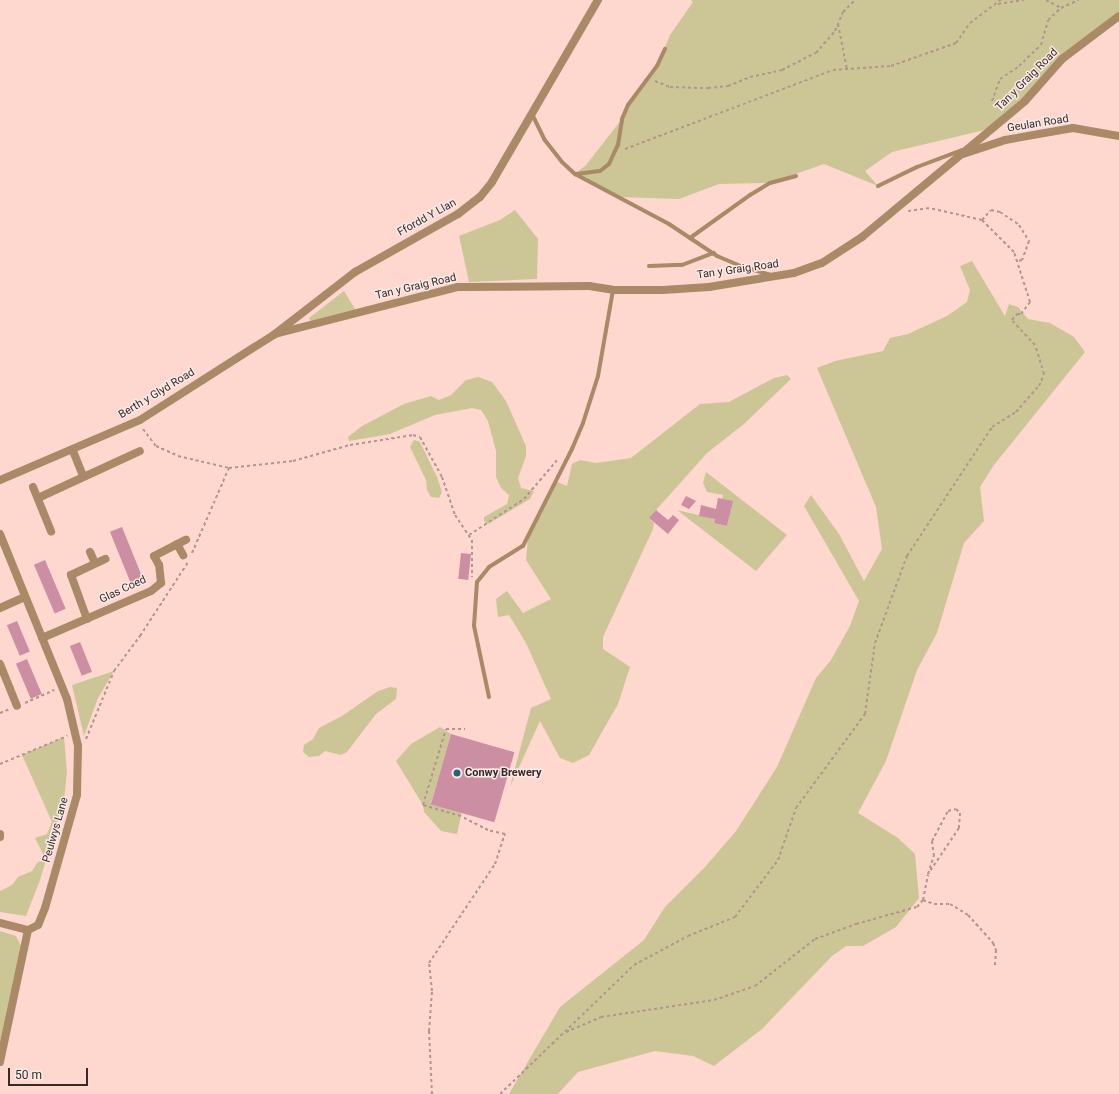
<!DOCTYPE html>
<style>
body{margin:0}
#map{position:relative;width:1119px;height:1094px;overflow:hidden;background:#fed7ce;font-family:Roboto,sans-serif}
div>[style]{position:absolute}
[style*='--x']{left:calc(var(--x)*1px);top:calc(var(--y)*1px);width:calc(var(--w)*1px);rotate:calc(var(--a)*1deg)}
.green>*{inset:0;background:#ccc697}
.building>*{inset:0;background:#cc8ea3;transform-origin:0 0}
.path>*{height:2px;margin-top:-1px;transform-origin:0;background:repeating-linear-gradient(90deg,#b2958e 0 3px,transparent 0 6px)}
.service>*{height:4px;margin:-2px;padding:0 2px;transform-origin:2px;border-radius:2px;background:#a98966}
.minor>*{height:8px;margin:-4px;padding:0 4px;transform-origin:4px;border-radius:4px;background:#a98966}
.tertiary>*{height:8px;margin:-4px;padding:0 4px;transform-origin:4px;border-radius:4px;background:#a98966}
.dots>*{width:11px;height:11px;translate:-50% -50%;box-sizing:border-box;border:2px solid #faeae7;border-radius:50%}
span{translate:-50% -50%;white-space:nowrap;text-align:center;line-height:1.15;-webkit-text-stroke:3px #faeae7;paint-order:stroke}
.street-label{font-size:11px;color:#382a27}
.poi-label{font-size:11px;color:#382a27;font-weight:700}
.left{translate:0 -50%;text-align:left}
.scale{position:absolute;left:8px;top:1068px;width:80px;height:18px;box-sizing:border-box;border:2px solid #382a27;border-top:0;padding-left:5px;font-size:12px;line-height:14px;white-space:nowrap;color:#382a27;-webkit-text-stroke:3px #faeae7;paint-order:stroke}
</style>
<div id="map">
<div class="green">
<div style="clip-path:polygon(691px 0,1119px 0,1119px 16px,1062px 59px,993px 128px,892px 152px,865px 171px,878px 186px,824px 164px,770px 183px,719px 184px,679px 199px,618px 197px,575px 174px,586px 165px,622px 119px,628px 105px,657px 66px,670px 35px,693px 2px)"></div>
<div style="clip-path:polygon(515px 210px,538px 239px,537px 279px,469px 282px,459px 236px,500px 220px)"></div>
<div style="clip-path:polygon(972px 261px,1005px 316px,1009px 304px,1018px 307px,1028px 319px,1050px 323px,1074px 337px,1085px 352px,994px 465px,980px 487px,984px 521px,964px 543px,937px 633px,917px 670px,886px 761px,858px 813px,898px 838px,915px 854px,919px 898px,896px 927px,863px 946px,846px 946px,832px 956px,762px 1029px,714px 1066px,693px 1056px,655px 1051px,578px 1072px,558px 1094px,509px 1094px,560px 1007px,644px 940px,665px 907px,705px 867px,736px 831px,777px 767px,816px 678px,831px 660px,850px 626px,859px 601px,804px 506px,811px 495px,839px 534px,864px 581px,882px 549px,876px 507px,817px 368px,835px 361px,883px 351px,890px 338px,908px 334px,947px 316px,967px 302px,970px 290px,960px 266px)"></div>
<div style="clip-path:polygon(344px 291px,355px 309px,311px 321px,309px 318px)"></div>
<div style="clip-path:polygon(787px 375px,791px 379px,744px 424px,707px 453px,649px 518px,654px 523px,653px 529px,603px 637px,603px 649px,630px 667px,618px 704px,589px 755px,573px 763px,560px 758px,540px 721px,510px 787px,531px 708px,551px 699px,526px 643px,509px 615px,498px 617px,496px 599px,507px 591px,523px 613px,551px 599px,526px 560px,528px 538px,555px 481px,567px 486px,572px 464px,580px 460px,596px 463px,631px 458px,700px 404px,729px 402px,774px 378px)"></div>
<div style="clip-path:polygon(478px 377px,492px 382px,506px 401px,526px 446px,526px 456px,518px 478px,521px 488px,534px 491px,530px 499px,488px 524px,484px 521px,484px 517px,507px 504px,509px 495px,501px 488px,496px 477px,496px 451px,488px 421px,481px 410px,472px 408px,435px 415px,390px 434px,349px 441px,348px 437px,362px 426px,404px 404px,431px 396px,439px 400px,451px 395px,466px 380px)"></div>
<div style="clip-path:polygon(414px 440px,420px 442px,437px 477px,442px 492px,439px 498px,431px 497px,427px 490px,426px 480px,410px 447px)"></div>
<div style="clip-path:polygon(706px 472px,787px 535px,756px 571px,677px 510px,715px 519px,714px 523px,727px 526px,732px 502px,722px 499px,723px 495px,707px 492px,703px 483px)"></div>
<div style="clip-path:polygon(114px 671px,98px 698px,84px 736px,72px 685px)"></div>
<div style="clip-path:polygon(390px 687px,397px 688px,396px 699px,376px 714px,347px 752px,341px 755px,325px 751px,319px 756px,309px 757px,303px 752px,304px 745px,313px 739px,319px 728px,342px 716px,378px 691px)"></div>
<div style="clip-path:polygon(440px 727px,451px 734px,431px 803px,462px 811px,457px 834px,441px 831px,424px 812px,423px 805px,396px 761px,411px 744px)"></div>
<div style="clip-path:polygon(64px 737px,67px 772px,64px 800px,40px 880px,26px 916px,0 912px,0 891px,12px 885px,18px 877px,32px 871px,37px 863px,45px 858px,35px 838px,47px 834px,52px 822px,22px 755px)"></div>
<div style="clip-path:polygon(0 931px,16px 936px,21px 946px,0 1051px)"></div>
</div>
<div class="building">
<div style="clip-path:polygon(686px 496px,696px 501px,689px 509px,681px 505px)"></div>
<div style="clip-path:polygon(718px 498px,733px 501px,727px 526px,714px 523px,715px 519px,699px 516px,701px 505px,716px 509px)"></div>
<div style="clip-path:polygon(656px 510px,668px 520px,673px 515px,679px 520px,668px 534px,649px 518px)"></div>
<div style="left:122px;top:527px;width:55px;height:13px;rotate:68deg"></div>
<div style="left:461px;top:553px;width:10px;height:26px;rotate:6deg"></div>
<div style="left:45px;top:560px;width:53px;height:12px;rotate:67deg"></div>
<div style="left:17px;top:621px;width:33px;height:11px;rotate:67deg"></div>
<div style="left:80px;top:642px;width:32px;height:11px;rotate:68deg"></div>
<div style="left:27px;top:659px;width:38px;height:12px;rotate:67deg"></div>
<div style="left:451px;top:734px;width:66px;height:73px;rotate:16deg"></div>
</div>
<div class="path">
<div style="--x:1046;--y:0;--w:17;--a:28"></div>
<div style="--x:998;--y:4;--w:26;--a:-9"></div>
<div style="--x:838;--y:24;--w:47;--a:78.9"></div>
<div style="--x:655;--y:81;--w:16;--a:22"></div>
<div style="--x:670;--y:87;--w:38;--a:2"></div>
<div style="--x:708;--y:88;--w:20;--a:-6"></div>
<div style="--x:728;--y:86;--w:24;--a:-22"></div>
<div style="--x:750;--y:77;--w:33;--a:-12"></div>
<div style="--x:782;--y:70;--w:38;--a:-27"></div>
<div style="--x:816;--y:53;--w:29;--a:-49"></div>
<div style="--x:835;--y:31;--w:21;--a:-67"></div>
<div style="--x:843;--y:12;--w:17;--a:-45"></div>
<div style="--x:992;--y:101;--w:23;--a:-70"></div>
<div style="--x:1000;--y:79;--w:23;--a:-34"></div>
<div style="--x:1019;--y:66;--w:30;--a:-44"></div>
<div style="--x:1041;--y:45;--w:26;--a:-74"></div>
<div style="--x:1048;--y:20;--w:18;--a:-43"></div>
<div style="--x:1061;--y:8;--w:19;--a:-25"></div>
<div style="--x:625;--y:149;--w:222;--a:-20.8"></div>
<div style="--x:833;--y:70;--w:58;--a:-3.9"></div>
<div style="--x:891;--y:66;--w:69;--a:-19.5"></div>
<div style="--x:956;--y:43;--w:24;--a:-55"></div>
<div style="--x:970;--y:23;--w:39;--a:-37"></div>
<div style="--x:982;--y:220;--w:13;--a:-48"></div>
<div style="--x:991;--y:210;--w:9;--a:13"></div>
<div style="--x:1000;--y:212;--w:23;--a:34"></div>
<div style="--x:1019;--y:225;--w:19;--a:58"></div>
<div style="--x:1029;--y:241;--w:20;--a:110"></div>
<div style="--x:1022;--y:260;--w:5;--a:169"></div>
<div style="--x:143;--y:429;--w:21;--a:53"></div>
<div style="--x:156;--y:446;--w:24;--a:24"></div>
<div style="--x:178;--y:456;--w:52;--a:13.2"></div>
<div style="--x:229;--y:468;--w:64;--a:-6.2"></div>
<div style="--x:293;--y:461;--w:59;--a:-15.7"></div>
<div style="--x:350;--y:445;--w:64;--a:-9"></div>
<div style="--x:413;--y:435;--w:7;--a:16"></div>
<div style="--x:420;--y:437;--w:46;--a:61.2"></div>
<div style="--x:442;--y:477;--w:40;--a:71.1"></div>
<div style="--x:455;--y:515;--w:30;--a:56"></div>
<div style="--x:472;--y:540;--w:37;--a:90"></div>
<div style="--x:469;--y:535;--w:66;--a:-33.2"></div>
<div style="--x:524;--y:499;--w:52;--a:-49.6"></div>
<div style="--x:192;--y:553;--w:93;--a:-66.5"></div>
<div style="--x:25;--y:703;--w:32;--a:-24"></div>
<div style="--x:0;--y:713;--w:11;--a:-22"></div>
<div style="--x:86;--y:739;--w:74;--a:-67.6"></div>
<div style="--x:114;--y:671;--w:44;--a:-53.4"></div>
<div style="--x:140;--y:636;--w:88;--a:-57"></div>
<div style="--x:0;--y:764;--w:73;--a:-22.7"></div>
<div style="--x:923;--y:900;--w:12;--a:20"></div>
<div style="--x:934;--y:904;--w:16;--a:0"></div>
<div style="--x:950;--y:904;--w:21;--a:31"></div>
<div style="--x:968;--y:915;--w:38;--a:48"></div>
<div style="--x:993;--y:943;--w:8;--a:67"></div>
<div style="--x:996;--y:950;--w:15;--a:94"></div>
<div style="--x:566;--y:1032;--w:38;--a:-23"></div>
<div style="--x:601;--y:1017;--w:114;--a:-8.6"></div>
<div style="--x:714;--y:1000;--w:43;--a:-18.9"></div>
<div style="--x:755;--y:986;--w:76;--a:-38.1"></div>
<div style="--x:815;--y:939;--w:44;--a:-20.1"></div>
<div style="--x:856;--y:924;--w:63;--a:-15.6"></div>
<div style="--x:917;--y:907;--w:9;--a:-49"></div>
<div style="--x:923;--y:900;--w:26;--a:-79"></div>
<div style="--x:928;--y:874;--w:19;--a:-72"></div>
<div style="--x:934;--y:856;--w:15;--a:-98"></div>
<div style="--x:932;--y:841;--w:34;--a:-62"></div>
<div style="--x:948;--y:811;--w:8;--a:-14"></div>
<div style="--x:956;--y:809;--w:6;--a:45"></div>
<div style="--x:960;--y:813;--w:15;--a:94"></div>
<div style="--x:959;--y:828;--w:55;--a:124"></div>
<div style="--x:432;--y:1094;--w:63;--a:-92.7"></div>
<div style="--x:429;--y:1031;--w:40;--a:-85.7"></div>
<div style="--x:432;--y:991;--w:28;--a:-96"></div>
<div style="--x:429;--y:963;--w:119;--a:-56.3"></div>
<div style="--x:495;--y:864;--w:32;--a:-72"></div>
<div style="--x:505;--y:834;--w:17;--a:-167"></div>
<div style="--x:488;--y:830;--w:30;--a:-153"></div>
<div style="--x:461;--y:816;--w:40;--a:-164"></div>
<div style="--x:423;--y:805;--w:79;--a:-73.2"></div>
<div style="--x:446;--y:729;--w:19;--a:0"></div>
<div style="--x:500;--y:1094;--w:186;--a:-43.9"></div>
<div style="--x:634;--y:965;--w:61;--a:-28.2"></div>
<div style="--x:688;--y:936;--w:51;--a:-22"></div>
<div style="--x:735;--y:917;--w:71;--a:-53"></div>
<div style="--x:778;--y:860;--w:55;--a:-70.9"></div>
<div style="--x:796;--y:808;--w:117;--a:-53.7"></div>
<div style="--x:865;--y:714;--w:72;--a:-82"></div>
<div style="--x:875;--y:643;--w:93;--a:-69.8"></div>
<div style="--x:907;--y:556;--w:154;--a:-56.6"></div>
<div style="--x:992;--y:427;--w:28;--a:-32"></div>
<div style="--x:1016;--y:412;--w:35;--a:-49"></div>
<div style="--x:1039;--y:386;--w:13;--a:-67"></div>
<div style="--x:1044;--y:374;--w:30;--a:-107"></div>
<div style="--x:1035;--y:345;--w:34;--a:-133"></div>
<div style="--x:1012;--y:320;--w:8;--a:-50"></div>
<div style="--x:1017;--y:314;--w:4;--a:0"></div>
<div style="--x:1021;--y:314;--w:15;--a:-53"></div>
<div style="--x:1030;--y:302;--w:52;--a:-107.7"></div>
<div style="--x:1014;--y:252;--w:45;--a:-135"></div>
<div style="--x:982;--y:220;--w:54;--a:-167.2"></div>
<div style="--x:929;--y:208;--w:21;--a:172"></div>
</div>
<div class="service">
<div style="--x:532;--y:114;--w:28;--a:64"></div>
<div style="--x:544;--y:139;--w:29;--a:52"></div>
<div style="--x:562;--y:162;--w:18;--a:43"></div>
<div style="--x:575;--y:174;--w:106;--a:28"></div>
<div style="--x:669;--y:224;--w:58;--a:33.7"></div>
<div style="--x:717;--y:256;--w:25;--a:23"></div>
<div style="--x:740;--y:266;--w:33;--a:16"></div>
<div style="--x:576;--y:174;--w:24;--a:-7"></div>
<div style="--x:600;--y:171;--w:11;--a:-38"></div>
<div style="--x:609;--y:164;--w:21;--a:-65"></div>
<div style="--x:618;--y:145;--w:26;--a:-81"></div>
<div style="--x:622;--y:119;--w:15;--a:-67"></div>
<div style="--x:628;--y:105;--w:49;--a:-53.4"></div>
<div style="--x:657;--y:66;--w:19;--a:-65"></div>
<div style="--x:878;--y:186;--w:43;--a:-26"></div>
<div style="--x:917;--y:167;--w:48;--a:-20.7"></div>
<div style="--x:690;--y:238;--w:74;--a:-35.6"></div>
<div style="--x:750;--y:195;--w:23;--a:-31"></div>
<div style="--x:770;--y:183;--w:27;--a:-15"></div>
<div style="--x:649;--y:266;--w:33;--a:-2"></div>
<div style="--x:682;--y:265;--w:34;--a:-21"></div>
<div style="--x:489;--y:697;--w:73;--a:-101.9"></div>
<div style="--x:474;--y:626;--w:44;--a:-86.1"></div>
<div style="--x:477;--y:582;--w:19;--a:-51"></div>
<div style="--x:489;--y:567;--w:40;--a:-32"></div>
<div style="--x:523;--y:546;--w:109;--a:-63.2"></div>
<div style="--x:572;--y:449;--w:28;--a:-67"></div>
<div style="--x:583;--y:423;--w:49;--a:-72.3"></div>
<div style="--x:598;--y:376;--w:87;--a:-80.1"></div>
</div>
<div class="minor">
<div style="--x:963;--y:154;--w:44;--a:-18.4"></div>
<div style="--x:1005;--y:140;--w:69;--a:-10"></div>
<div style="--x:1073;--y:128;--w:47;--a:9.9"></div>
<div style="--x:73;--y:451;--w:27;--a:68"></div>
<div style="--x:33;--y:487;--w:48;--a:67.8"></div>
<div style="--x:38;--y:498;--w:112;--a:-24.7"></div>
<div style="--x:177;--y:544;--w:13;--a:61"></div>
<div style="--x:90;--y:552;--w:12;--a:66"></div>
<div style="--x:0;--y:608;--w:27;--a:-24"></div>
<div style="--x:87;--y:619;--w:47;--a:-110"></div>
<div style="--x:71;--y:575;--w:38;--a:-25"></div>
<div style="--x:42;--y:638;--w:119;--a:-23.3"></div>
<div style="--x:151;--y:591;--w:13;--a:-39"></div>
<div style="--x:161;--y:583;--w:18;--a:-96"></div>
<div style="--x:159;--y:565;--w:10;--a:-119"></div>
<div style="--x:154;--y:556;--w:36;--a:-27"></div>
<div style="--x:0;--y:664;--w:45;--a:68"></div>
<div style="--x:0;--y:834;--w:3;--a:90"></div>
<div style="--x:0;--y:923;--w:29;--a:14"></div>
</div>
<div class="tertiary">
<div style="--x:275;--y:334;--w:189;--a:-14.4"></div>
<div style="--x:458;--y:287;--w:131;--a:-0.4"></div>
<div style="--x:589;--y:286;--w:24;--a:9"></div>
<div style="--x:613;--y:290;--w:50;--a:0"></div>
<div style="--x:663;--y:290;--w:46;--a:-3.7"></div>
<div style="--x:709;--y:287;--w:86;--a:-9.4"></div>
<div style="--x:794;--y:273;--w:30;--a:-20"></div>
<div style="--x:822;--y:263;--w:48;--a:-33"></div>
<div style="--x:862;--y:237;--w:212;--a:-39.8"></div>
<div style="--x:1025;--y:101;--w:56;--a:-48.6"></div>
<div style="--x:1062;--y:59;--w:71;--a:-37"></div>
<div style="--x:0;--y:480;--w:152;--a:-23.2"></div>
<div style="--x:140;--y:420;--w:160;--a:-32.5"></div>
<div style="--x:275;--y:334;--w:101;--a:-37.8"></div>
<div style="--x:355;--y:272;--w:118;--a:-29.4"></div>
<div style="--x:458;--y:214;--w:28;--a:-38"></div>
<div style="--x:480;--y:197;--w:19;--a:-51"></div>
<div style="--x:492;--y:182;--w:211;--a:-59.8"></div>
<div style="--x:0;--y:534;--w:178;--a:67.9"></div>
<div style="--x:67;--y:699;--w:48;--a:76.8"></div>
<div style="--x:78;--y:746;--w:49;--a:91.2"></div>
<div style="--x:77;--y:795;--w:117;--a:105.8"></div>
<div style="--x:45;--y:908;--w:18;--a:112"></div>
<div style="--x:38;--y:925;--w:11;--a:153"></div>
<div style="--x:28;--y:930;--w:135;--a:102"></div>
</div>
<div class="dots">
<div style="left:457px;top:773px;background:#216577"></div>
</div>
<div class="street-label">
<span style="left:1027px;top:80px;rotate:-45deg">Tan y Graig Road</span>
<span style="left:1038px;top:124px;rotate:-9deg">Geulan Road</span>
<span style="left:427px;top:218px;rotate:-29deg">Ffordd Y Llan</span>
<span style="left:738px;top:270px;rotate:-8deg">Tan y Graig Road</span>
<span style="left:416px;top:287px;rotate:-13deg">Tan y Graig Road</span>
<span style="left:157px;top:394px;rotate:-31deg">Berth y Glyd Road</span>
<span style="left:123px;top:590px;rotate:-25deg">Glas Coed</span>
<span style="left:56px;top:830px;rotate:-74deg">Peulwys Lane</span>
</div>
<div class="poi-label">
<span class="left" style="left:465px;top:773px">Conwy Brewery</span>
</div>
<div class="scale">50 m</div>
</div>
